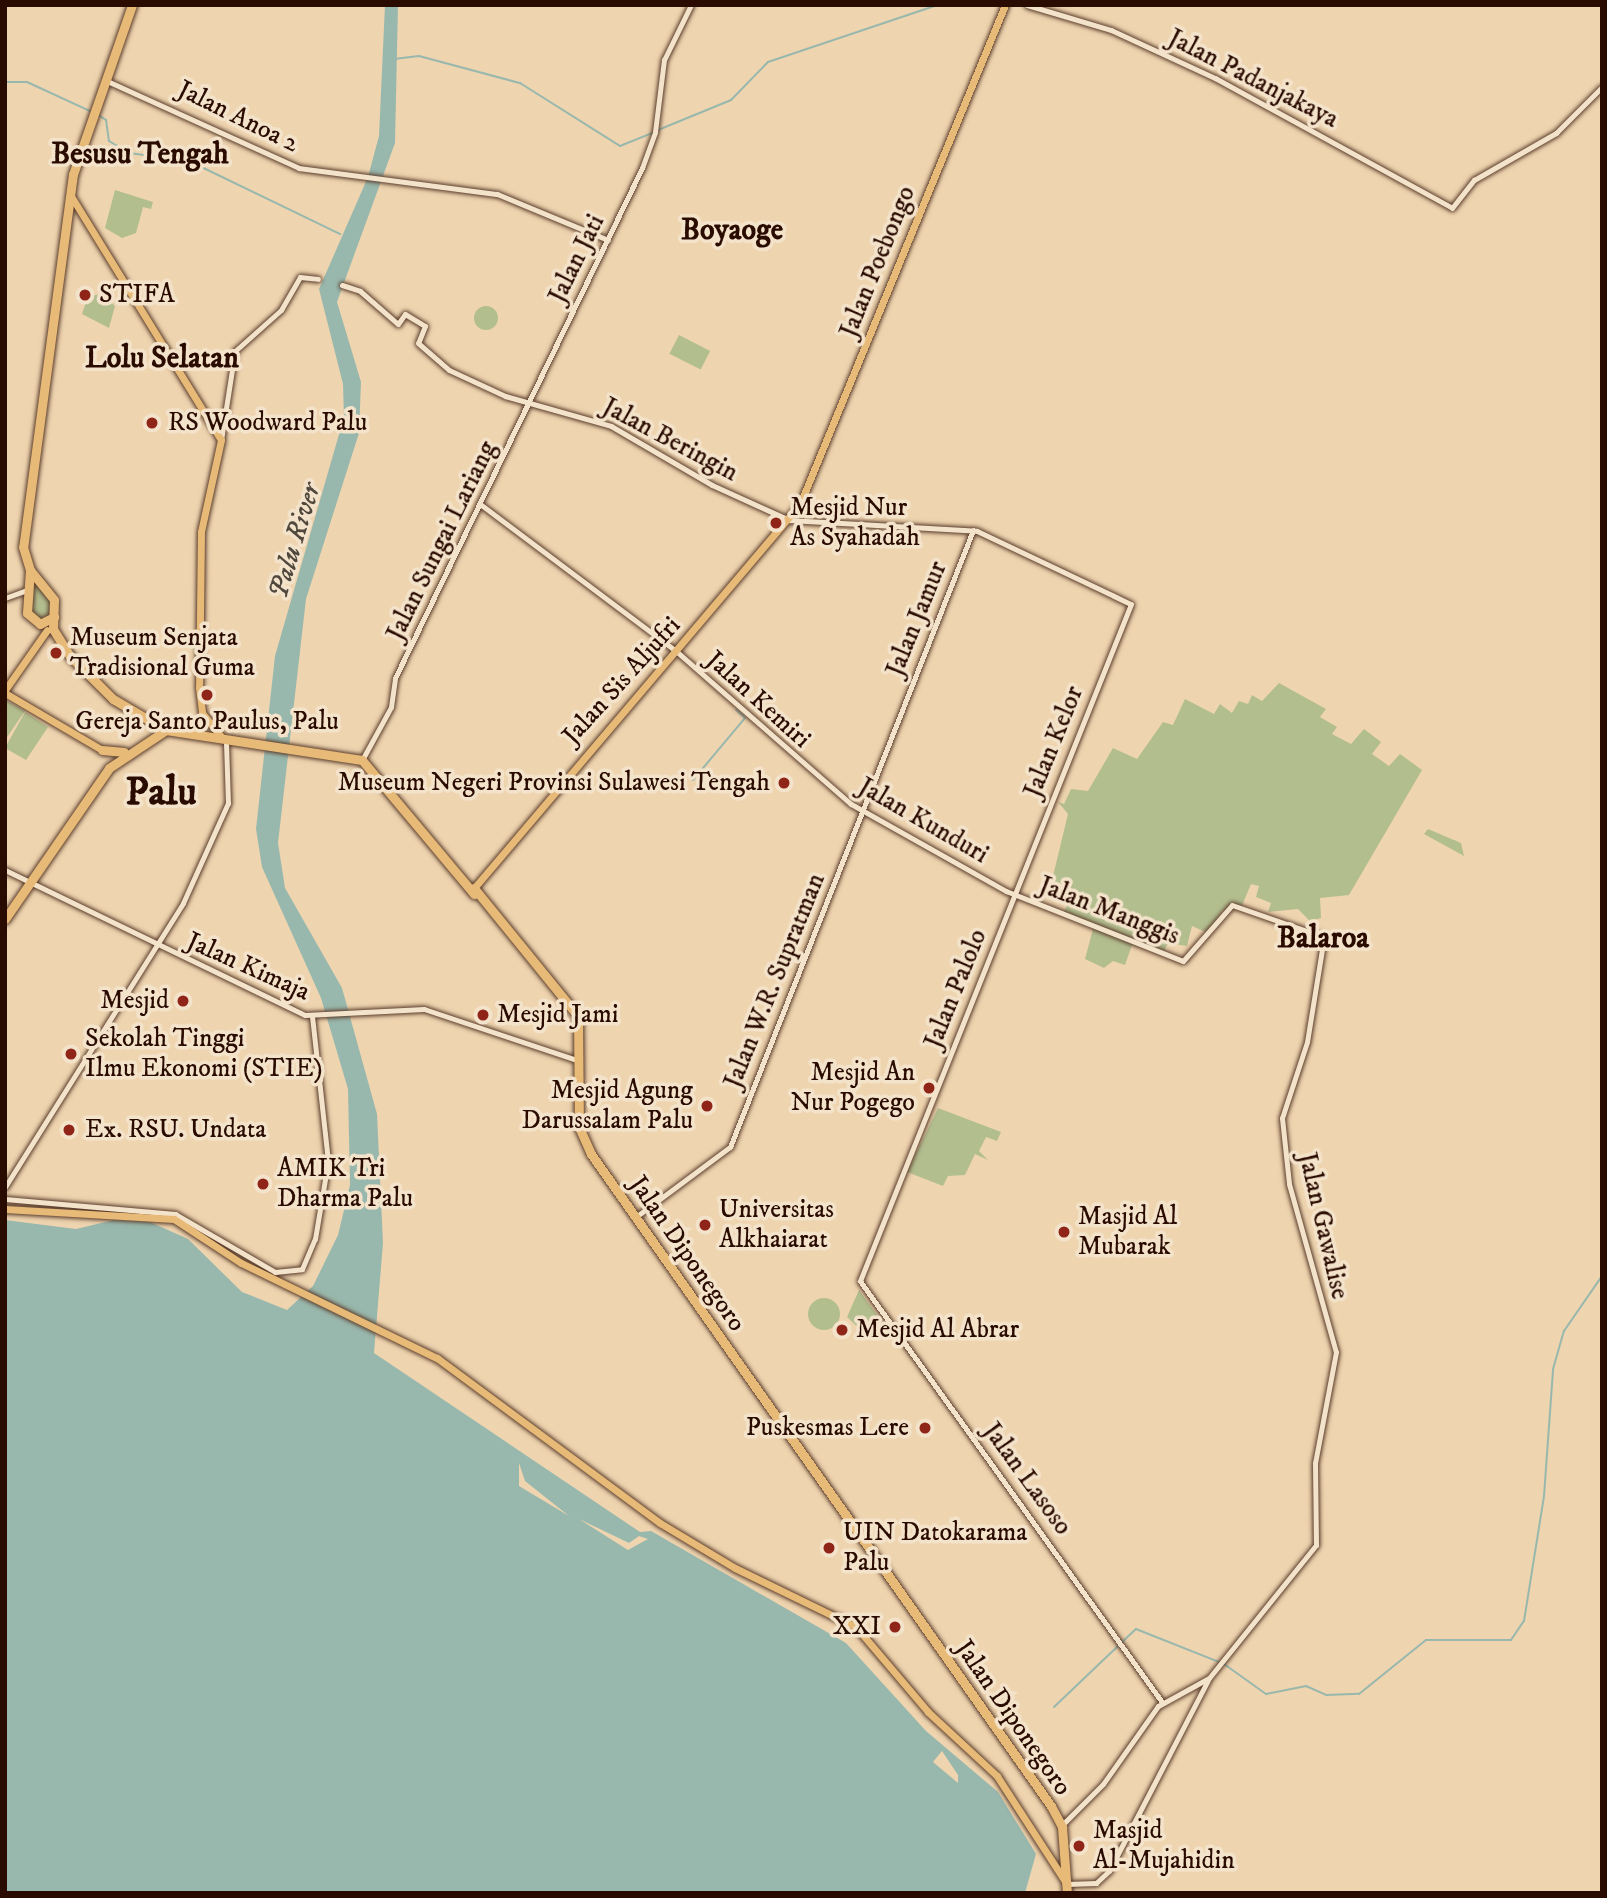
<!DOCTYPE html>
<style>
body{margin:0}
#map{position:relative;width:1607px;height:1898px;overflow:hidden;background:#eed4af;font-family:"IM FELL DW Pica",serif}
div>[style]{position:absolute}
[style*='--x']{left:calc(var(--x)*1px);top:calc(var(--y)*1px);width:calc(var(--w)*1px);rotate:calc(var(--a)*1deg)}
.green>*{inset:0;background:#b3be8f;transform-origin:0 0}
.round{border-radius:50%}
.water>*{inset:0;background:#99b8ad}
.pier>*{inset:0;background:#eed4af}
.stream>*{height:2px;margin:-1px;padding:0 1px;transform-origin:1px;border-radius:1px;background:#99b8ad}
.roads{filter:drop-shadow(0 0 2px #5b3d2c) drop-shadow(0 0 2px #5b3d2c)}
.minor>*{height:5px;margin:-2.5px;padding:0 2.5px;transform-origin:2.5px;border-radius:2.5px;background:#f4e3cb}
.major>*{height:7px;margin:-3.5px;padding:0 3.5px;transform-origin:3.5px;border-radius:3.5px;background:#e7ba78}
.highway>*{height:9px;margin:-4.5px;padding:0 4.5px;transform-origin:4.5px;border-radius:4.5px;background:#e7ba78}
.dots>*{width:19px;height:19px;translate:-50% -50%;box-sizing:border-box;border:4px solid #f4e3cb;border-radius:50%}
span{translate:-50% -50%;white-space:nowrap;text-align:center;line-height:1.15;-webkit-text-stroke:7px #f4e3cb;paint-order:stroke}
.street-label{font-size:26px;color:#2a0b00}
.poi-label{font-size:26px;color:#2a0b00}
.left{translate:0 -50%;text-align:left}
.right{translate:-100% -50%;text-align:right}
.water-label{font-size:28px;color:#51483d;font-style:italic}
.quarter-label{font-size:30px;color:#2a0b00;font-weight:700}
.town-label{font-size:40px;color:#2a0b00;font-weight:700}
.frame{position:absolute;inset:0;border:7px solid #2a0b00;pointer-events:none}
</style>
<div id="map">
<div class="green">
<div style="clip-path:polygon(115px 190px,153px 202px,151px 209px,143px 207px,136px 233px,122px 238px,105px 228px)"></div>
<div style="clip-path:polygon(102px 294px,115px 306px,109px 328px,82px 314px,88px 296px)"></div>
<div class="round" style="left:474px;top:306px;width:24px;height:24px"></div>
<div style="left:679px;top:335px;width:35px;height:21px;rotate:27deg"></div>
<div style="clip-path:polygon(32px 586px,40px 586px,55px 610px,44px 623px,31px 616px)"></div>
<div style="clip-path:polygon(1279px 683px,1326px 709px,1320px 717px,1337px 727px,1332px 734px,1351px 744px,1364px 729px,1381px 742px,1372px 754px,1389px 766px,1400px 754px,1422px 770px,1349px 895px,1320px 898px,1321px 918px,1310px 921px,1298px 909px,1268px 912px,1271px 903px,1256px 897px,1259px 886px,1251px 884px,1241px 908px,1222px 911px,1208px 933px,1192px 926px,1187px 946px,1168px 943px,1163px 954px,1132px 945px,1125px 965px,1113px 961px,1104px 968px,1085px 959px,1093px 929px,1063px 913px,1075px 890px,1052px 880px,1068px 814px,1058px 802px,1064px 804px,1071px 789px,1088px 791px,1113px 748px,1137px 759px,1163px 722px,1173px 725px,1185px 699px,1214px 714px,1220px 704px,1232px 713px,1239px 701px,1248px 704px,1252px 695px,1262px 701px)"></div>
<div style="clip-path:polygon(5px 700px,25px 711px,5px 740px)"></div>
<div style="clip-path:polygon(25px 712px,48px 727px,26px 760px,5px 748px)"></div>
<div style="clip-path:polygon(1428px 829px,1461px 843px,1464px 856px,1424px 834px)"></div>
<div style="clip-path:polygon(938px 1108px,1001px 1132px,997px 1141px,986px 1137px,979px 1151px,988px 1160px,975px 1154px,965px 1175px,948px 1176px,943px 1186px,907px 1172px)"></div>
<div style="clip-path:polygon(859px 1290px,880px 1319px,860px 1329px,847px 1317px)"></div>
<div class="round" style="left:808px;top:1298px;width:32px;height:32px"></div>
</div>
<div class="water">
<div style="clip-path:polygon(385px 5px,398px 5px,395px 143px,337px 302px,361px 382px,359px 433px,306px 599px,278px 843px,285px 888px,342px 988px,377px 1114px,383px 1243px,374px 1353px,640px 1532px,651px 1531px,846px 1643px,926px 1731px,998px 1792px,1036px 1854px,1025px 1893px,5px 1893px,5px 1220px,76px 1229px,114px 1220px,150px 1222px,188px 1239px,242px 1292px,287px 1310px,313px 1286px,338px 1235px,350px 1185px,348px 1089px,321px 998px,262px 867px,256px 829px,275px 656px,344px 417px,343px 384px,319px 289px,368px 177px,379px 136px)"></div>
</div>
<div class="pier">
<div style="clip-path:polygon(519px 1463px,525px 1481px,569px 1516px,519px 1486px)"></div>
<div style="clip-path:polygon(579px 1519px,629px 1543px,639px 1536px,648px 1539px,628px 1550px)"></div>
<div style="clip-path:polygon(942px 1751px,958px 1775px,958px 1783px,933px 1762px)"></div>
</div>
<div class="stream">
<div style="--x:394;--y:59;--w:25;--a:-7"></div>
<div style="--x:419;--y:56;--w:105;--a:15"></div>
<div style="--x:520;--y:83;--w:118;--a:32.2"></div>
<div style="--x:620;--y:146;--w:35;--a:-22"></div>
<div style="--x:5;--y:82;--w:22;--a:0"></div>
<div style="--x:27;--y:82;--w:72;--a:24.8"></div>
<div style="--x:97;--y:114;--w:11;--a:34"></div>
<div style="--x:106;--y:120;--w:21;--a:82"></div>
<div style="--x:109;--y:141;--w:23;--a:31"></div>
<div style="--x:129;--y:153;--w:61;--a:7.6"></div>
<div style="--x:189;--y:161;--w:168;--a:25.8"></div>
<div style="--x:658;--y:130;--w:79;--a:-22.3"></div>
<div style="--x:731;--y:100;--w:53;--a:-45.8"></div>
<div style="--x:768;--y:62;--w:178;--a:-18.6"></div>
<div style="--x:693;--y:780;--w:81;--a:-50"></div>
<div style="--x:745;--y:718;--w:12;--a:-138"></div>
<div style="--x:1224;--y:1664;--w:52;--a:35.5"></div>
<div style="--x:1266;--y:1694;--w:41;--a:-11.3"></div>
<div style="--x:1306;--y:1686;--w:22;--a:24"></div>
<div style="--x:1326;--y:1695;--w:33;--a:-2"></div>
<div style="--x:1359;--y:1694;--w:86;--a:-38.9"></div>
<div style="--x:1426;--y:1640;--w:85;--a:0"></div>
<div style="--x:1511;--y:1640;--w:23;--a:-56"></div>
<div style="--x:1524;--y:1621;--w:127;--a:-80.9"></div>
<div style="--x:1544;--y:1496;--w:127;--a:-85.9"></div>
<div style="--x:1553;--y:1369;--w:40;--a:-74"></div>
<div style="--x:1564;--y:1331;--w:67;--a:-55.4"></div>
<div style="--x:1054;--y:1707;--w:113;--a:-43.6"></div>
<div style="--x:1136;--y:1629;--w:89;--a:21.7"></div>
</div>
<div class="roads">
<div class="minor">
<div style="--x:1027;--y:5;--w:88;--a:16.6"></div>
<div style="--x:1111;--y:30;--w:115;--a:24.8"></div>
<div style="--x:1215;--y:78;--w:270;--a:28.7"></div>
<div style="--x:1452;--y:208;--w:36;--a:-52"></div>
<div style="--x:1474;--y:180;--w:95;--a:-29.8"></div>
<div style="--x:1556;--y:133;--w:65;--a:-45"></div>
<div style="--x:105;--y:80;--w:213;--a:24.4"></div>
<div style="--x:299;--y:168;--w:200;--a:7.5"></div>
<div style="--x:497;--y:194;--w:120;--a:22.5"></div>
<div style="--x:342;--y:285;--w:19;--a:18"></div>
<div style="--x:360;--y:291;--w:50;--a:41"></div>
<div style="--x:398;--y:324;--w:12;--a:-55"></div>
<div style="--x:405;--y:314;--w:23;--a:31"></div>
<div style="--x:425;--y:326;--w:18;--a:112"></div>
<div style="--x:418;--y:343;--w:41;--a:41.1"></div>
<div style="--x:449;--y:370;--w:62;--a:24.9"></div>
<div style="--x:505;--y:396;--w:110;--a:15.8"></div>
<div style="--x:611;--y:426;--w:117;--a:30.3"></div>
<div style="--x:712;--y:485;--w:85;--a:24.4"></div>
<div style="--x:789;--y:520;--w:188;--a:3.3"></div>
<div style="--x:977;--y:531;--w:170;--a:25.4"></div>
<div style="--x:1131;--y:604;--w:729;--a:111.82"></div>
<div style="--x:860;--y:1281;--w:518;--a:54.35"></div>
<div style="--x:221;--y:440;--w:90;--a:-81.1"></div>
<div style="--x:235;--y:351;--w:62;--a:-41.7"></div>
<div style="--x:281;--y:310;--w:38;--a:-60"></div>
<div style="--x:300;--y:277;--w:18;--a:6"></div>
<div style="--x:480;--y:504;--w:245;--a:36.9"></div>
<div style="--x:676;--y:651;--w:232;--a:41.2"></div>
<div style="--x:851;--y:804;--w:178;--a:29.3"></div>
<div style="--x:1006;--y:891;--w:190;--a:21.6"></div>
<div style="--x:1183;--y:961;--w:74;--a:-48.8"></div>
<div style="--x:1232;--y:905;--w:97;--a:19.2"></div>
<div style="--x:1324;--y:937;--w:106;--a:99.2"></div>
<div style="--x:1307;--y:1042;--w:80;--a:108.2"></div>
<div style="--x:1282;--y:1118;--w:66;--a:83.9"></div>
<div style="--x:1289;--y:1184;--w:174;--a:74.4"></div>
<div style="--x:1336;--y:1352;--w:113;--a:100.7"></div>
<div style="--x:1315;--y:1463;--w:82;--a:89.3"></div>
<div style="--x:1316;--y:1545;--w:171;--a:128.8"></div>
<div style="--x:1209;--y:1678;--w:58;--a:151.2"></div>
<div style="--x:1158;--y:1706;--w:95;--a:125.2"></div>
<div style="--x:1103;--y:1784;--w:55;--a:135"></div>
<div style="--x:5;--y:598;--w:23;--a:-20"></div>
<div style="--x:362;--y:760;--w:60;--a:-61.3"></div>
<div style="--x:391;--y:707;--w:29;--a:-82"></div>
<div style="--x:395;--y:678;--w:567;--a:-64.16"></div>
<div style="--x:642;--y:168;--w:38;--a:-70"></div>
<div style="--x:655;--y:132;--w:73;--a:-82.9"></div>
<div style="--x:664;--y:60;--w:61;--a:-63.9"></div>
<div style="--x:5;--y:870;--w:333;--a:25.8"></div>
<div style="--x:305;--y:1015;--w:119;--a:-2.9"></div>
<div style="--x:424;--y:1009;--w:163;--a:18.5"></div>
<div style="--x:5;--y:1187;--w:335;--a:-57.9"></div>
<div style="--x:183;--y:903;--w:110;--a:-65.8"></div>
<div style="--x:228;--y:803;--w:61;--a:-91.9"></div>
<div style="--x:5;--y:1199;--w:171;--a:5"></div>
<div style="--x:175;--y:1214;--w:116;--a:30.1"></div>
<div style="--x:275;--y:1272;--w:27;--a:-6"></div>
<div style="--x:302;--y:1269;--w:33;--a:-67"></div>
<div style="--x:315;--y:1239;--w:79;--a:-80.5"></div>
<div style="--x:328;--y:1161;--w:145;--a:-96.3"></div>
<div style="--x:637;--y:1216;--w:116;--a:-36.6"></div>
<div style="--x:730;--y:1147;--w:663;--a:-68.5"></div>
<div style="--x:1067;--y:1884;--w:29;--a:-2"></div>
<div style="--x:1096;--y:1883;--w:18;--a:-43"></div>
<div style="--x:1109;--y:1871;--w:215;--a:-62.6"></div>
</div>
<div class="major">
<div style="--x:71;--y:196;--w:286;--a:58.4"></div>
<div style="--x:221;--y:440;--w:94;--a:102.3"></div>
<div style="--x:201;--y:532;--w:155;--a:90.7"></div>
<div style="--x:199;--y:687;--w:26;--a:83"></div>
<div style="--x:202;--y:713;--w:33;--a:51"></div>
<div style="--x:212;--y:423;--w:11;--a:0"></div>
<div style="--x:5;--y:690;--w:73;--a:-55"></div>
<div style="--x:5;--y:693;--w:113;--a:30.4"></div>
<div style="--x:474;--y:888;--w:504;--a:-49.67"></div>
<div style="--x:800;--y:504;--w:539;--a:-67.67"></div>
<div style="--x:5;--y:1209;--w:169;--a:3.4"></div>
<div style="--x:174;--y:1219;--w:80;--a:33.3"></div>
<div style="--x:241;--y:1263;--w:218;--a:25.9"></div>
<div style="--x:437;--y:1358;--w:277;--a:36.5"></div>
<div style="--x:660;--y:1523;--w:87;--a:31"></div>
<div style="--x:735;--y:1568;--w:135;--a:26"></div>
<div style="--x:856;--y:1627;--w:111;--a:49.7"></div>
<div style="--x:928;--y:1712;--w:94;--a:42.8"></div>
<div style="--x:997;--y:1776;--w:129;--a:57.1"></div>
</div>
<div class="highway">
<div style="--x:132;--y:5;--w:179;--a:109.2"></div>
<div style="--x:73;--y:174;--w:376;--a:97.6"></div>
<div style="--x:23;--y:547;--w:24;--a:73"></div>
<div style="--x:30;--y:570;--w:38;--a:51"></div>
<div style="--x:54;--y:600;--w:29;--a:92"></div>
<div style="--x:53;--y:629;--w:32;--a:58"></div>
<div style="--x:70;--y:656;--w:61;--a:45"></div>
<div style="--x:113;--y:699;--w:61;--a:30.3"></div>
<div style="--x:30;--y:570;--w:43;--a:94"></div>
<div style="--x:27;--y:613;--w:17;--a:40"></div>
<div style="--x:40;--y:624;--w:16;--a:-27"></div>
<div style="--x:102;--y:750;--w:22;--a:5"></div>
<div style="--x:474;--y:888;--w:165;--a:50.9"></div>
<div style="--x:578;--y:1016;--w:111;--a:89.5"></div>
<div style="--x:579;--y:1127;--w:30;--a:66"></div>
<div style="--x:591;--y:1154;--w:798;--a:54.8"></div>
<div style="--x:1051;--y:1806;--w:24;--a:62"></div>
<div style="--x:1062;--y:1827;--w:66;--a:85.7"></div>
<div style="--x:5;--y:919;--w:183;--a:-55.4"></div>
<div style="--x:109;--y:768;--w:69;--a:-33.7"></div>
<div style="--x:166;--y:730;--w:198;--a:8.7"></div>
<div style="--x:362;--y:760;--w:175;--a:50.1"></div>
</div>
</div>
<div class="dots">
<div style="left:85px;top:295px;background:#8f2418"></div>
<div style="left:152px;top:423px;background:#8f2418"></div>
<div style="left:776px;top:523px;background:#8f2418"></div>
<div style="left:56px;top:653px;background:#8f2418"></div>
<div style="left:207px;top:695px;background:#8f2418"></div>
<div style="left:784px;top:783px;background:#8f2418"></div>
<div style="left:183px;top:1001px;background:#8f2418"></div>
<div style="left:483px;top:1015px;background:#8f2418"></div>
<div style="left:71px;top:1054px;background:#8f2418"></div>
<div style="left:929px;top:1088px;background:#8f2418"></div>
<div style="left:707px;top:1106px;background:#8f2418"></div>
<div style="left:69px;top:1130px;background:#8f2418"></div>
<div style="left:263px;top:1184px;background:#8f2418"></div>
<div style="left:705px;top:1225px;background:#8f2418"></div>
<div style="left:1064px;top:1232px;background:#8f2418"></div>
<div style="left:842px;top:1330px;background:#8f2418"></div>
<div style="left:925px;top:1428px;background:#8f2418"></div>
<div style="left:829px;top:1548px;background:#8f2418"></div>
<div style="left:895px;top:1627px;background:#8f2418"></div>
<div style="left:1079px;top:1846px;background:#8f2418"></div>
</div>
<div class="street-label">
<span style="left:1253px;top:79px;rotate:27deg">Jalan Padanjakaya</span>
<span style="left:238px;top:117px;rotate:26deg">Jalan Anoa 2</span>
<span style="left:577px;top:259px;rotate:-64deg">Jalan Jati</span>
<span style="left:878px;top:262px;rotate:-68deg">Jalan Poebongo</span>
<span style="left:670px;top:440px;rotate:28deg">Jalan Beringin</span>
<span style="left:442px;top:541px;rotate:-64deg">Jalan Sungai Lariang</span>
<span style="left:917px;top:619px;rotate:-68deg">Jalan Jamur</span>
<span style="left:622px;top:681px;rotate:-48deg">Jalan Sis Aljufri</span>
<span style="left:758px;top:700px;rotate:42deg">Jalan Kemiri</span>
<span style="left:1054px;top:742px;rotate:-68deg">Jalan Kelor</span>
<span style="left:923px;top:821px;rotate:30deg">Jalan Kunduri</span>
<span style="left:1109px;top:911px;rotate:21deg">Jalan Manggis</span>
<span style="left:248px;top:967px;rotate:24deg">Jalan Kimaja</span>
<span style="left:775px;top:981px;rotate:-68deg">Jalan W.R. Supratman</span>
<span style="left:956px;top:989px;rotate:-68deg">Jalan Palolo</span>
<span style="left:1323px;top:1226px;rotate:77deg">Jalan Gawalise</span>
<span style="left:687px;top:1254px;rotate:55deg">Jalan Diponegoro</span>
<span style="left:1027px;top:1479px;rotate:54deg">Jalan Lasoso</span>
<span style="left:1013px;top:1718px;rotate:55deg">Jalan Diponegoro</span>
</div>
<div class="poi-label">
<span class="left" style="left:99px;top:295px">STIFA</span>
<span class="left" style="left:168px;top:423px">RS Woodward Palu</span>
<span class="left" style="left:790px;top:523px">Mesjid Nur<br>As Syahadah</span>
<span class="left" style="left:70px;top:653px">Museum Senjata<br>Tradisional Guma</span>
<span style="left:207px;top:722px">Gereja Santo Paulus, Palu</span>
<span class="right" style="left:770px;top:783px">Museum Negeri Provinsi Sulawesi Tengah</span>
<span class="right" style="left:169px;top:1001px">Mesjid</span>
<span class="left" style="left:497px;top:1015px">Mesjid Jami</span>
<span class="left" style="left:85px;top:1054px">Sekolah Tinggi<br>Ilmu Ekonomi (STIE)</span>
<span class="right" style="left:915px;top:1088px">Mesjid An<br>Nur Pogego</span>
<span class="right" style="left:693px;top:1106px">Mesjid Agung<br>Darussalam Palu</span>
<span class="left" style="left:85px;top:1130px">Ex. RSU. Undata</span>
<span class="left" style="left:277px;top:1184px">AMIK Tri<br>Dharma Palu</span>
<span class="left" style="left:719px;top:1225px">Universitas<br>Alkhaiarat</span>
<span class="left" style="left:1078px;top:1232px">Masjid Al<br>Mubarak</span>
<span class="left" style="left:856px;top:1330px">Mesjid Al Abrar</span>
<span class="right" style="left:909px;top:1428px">Puskesmas Lere</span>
<span class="left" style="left:843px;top:1548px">UIN Datokarama<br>Palu</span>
<span class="right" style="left:881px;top:1627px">XXI</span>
<span class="left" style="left:1093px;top:1846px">Masjid<br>Al-Mujahidin</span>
</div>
<div class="water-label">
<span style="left:295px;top:541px;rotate:-73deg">Palu River</span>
</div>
<div class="quarter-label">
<span style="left:140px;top:155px">Besusu Tengah</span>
<span style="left:732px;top:231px">Boyaoge</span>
<span style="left:162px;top:359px">Lolu Selatan</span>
<span style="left:1323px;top:939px">Balaroa</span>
</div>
<div class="town-label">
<span style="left:161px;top:793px">Palu</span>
</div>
<div class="frame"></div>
</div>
